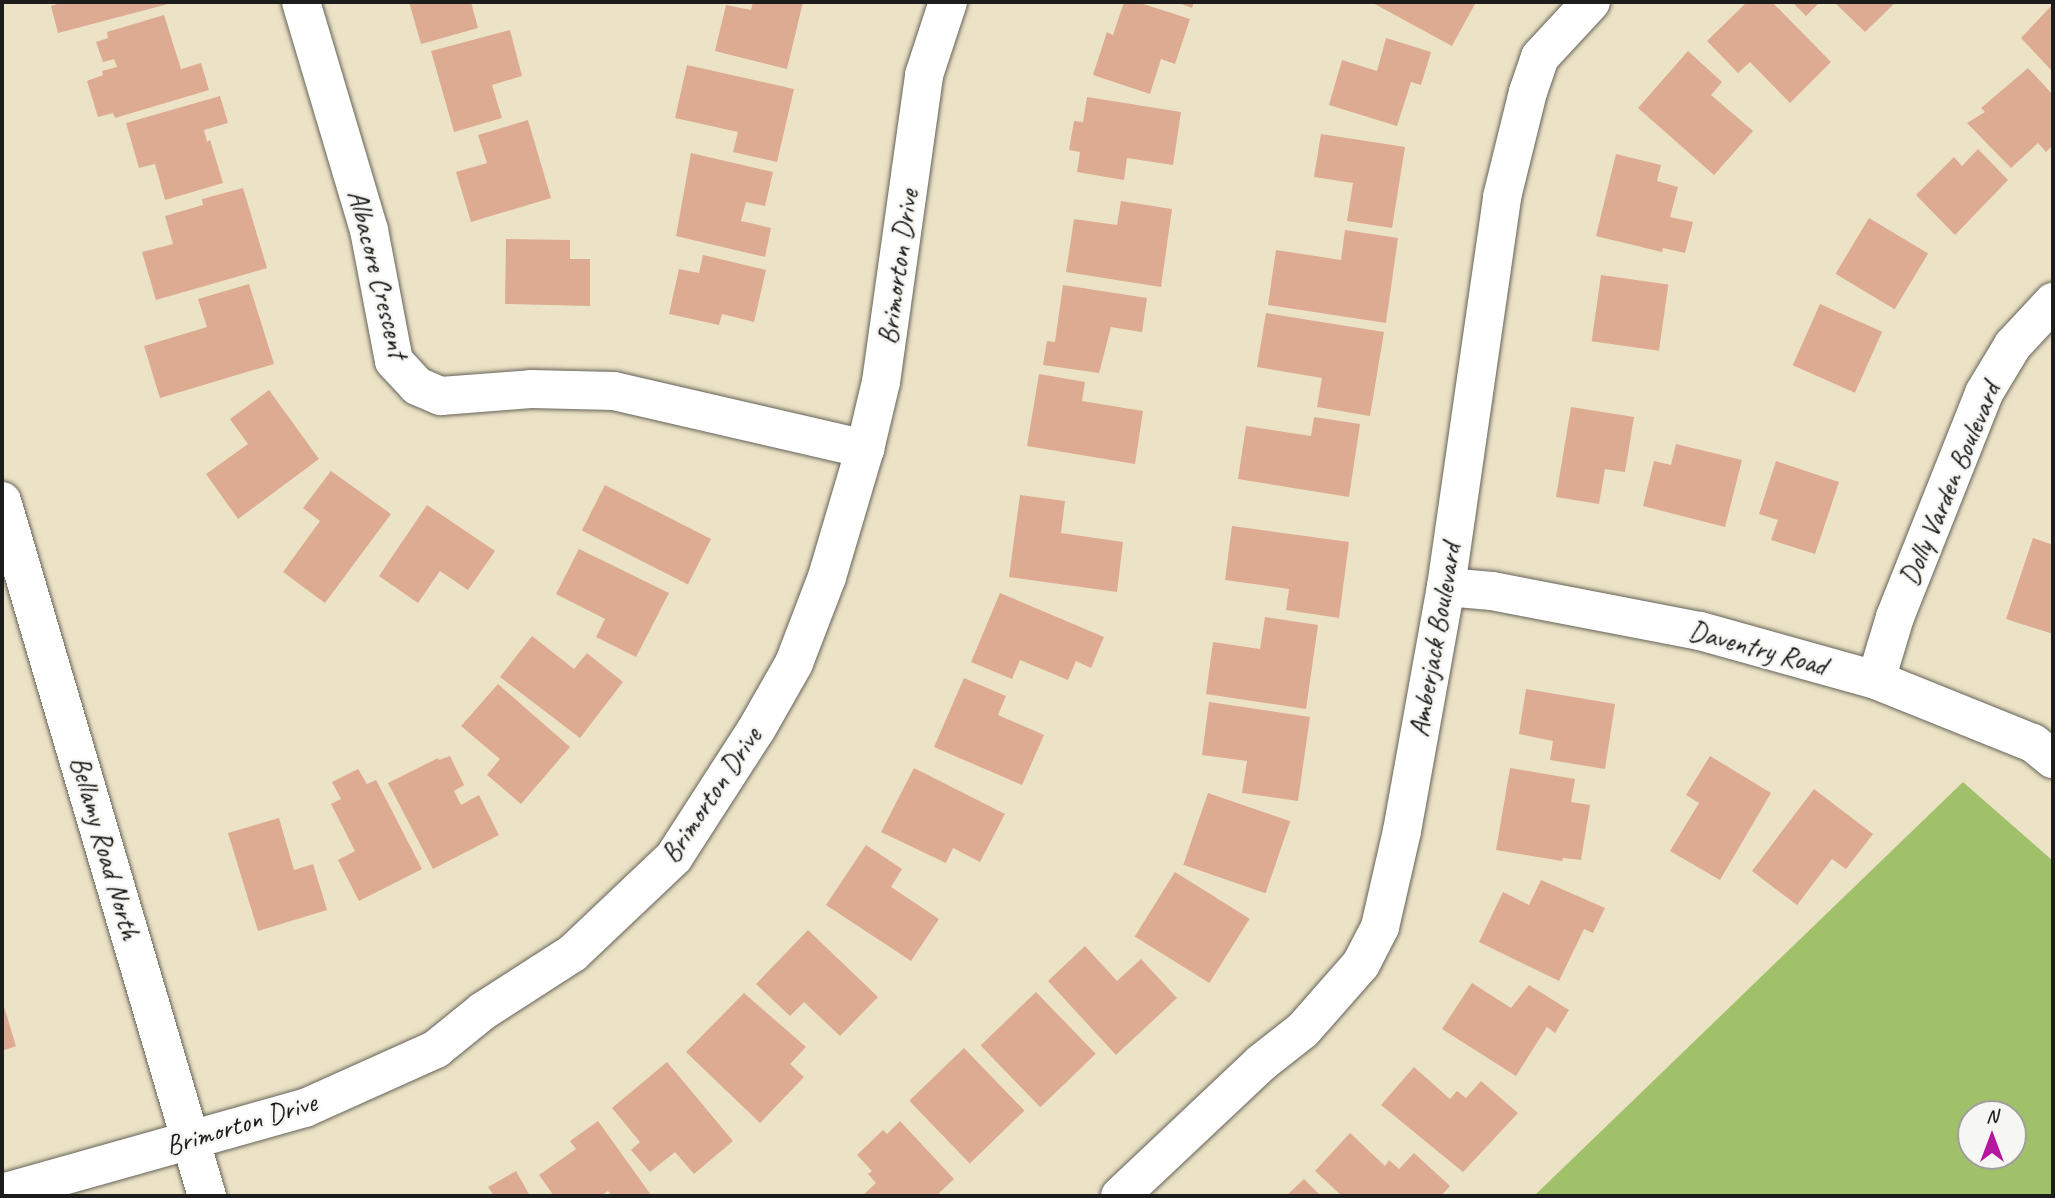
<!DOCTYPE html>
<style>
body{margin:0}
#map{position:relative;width:2055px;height:1198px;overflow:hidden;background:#ece3c6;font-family:Caveat,sans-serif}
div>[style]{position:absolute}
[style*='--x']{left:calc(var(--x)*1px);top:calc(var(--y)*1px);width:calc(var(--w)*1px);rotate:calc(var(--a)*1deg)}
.green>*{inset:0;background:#a0c16a}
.building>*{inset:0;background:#ddab92;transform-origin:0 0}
.roads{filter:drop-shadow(0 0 2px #656258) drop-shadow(0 0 2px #656258)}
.street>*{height:38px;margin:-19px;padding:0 19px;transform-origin:19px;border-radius:19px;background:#fff}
.secondary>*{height:38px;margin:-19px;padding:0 19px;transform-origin:19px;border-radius:19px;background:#fff}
span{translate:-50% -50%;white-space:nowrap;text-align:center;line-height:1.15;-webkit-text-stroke:5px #f6f6f2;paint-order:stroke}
.street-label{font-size:28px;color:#1c1c1c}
.frame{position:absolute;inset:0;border:4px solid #1c1c1c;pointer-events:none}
.north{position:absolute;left:1957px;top:1100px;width:70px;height:70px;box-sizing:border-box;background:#f6f6f2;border:2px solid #9f9f9c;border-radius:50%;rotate:0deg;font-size:19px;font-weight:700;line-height:28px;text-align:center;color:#1c1c1c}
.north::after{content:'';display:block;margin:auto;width:24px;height:32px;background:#b5179e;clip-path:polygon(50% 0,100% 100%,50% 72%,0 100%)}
</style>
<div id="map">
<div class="green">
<div style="clip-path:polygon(evenodd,1963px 782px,2053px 861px,2053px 1196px,1534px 1196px,1963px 782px,1971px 1114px,2013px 1114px,2013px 1156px,1971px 1156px,1971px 1114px)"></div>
</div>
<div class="building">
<div style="clip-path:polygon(63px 2px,172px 2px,172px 3px,58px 33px,51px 6px)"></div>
<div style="clip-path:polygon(409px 2px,471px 2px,478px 28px,421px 44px)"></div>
<div style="clip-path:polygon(753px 2px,803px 2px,787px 69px,715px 51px,726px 5px,751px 10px)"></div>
<div style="clip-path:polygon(1124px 2px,1137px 2px,1190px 19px,1175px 64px,1161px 59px,1150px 94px,1093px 75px,1107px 32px,1113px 35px)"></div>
<div style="clip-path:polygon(1176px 2px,1194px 2px,1192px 8px)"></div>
<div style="clip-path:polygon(1371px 2px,1476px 2px,1452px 46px)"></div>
<div style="clip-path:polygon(1747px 2px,1772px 2px,1831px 62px,1790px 103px,1750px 62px,1738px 73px,1707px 41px)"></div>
<div style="clip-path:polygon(1792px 2px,1820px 2px,1806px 16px)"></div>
<div style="clip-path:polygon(1834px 2px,1896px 2px,1865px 32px)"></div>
<div style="clip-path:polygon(2053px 4px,2053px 68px,2051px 70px,2021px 38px)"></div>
<div style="clip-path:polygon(164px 15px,181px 69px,201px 63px,209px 90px,115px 118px,113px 113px,98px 117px,87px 81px,103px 75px,102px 71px,117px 67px,114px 59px,103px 62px,96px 42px,108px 38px,107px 32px)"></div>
<div style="clip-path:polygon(510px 30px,522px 76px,492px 85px,502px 118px,454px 132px,431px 51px)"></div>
<div style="clip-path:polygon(1386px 38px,1431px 52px,1421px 85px,1411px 82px,1397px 126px,1329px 105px,1342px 60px,1377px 71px)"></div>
<div style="clip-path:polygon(1688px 51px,1722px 82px,1711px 95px,1753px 131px,1714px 175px,1638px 108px)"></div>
<div style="clip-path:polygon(687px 65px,794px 89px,777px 162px,733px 152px,738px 132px,675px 118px)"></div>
<div style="clip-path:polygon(2028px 68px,2053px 95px,2053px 145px,2046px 152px,2038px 143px,2011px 168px,1967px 123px,1985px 112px,1981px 108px)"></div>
<div style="clip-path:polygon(220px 96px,228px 123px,204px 130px,207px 142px,210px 140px,223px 183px,165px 200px,155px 164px,139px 168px,126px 123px)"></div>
<div style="clip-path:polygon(1087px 97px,1181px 112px,1173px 165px,1127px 158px,1124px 180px,1077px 172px,1080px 152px,1069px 150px,1074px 121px,1083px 122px)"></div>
<div style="clip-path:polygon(528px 120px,551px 198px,471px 222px,456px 172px,487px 163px,478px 135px)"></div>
<div style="clip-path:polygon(1321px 134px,1405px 147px,1392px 228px,1347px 221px,1353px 183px,1314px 177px)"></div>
<div style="clip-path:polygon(1978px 149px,2008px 180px,1955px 235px,1916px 195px,1954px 157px,1962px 166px)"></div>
<div style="clip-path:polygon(691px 153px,773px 172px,765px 206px,746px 202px,741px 221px,771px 228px,765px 257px,676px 236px)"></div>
<div style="clip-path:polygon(1616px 154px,1661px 165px,1657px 181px,1678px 187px,1670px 217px,1693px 222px,1685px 253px,1663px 248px,1662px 252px,1596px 236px)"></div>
<div style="clip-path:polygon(243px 188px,267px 268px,156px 300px,142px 252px,173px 244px,165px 216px,203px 205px,202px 199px)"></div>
<div style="clip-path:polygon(1121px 201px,1172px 209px,1161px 287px,1066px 272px,1074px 219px,1117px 225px)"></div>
<div style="left:1869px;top:218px;width:69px;height:65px;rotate:31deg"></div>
<div style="clip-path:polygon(1345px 230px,1398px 238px,1386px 323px,1268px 305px,1276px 250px,1341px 260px)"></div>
<div style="clip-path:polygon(506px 239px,570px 240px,570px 259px,590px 259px,590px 306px,505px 304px)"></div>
<div style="clip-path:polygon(703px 255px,766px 270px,754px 322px,722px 314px,719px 325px,669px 314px,679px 269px,699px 273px)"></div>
<div style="left:1601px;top:275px;width:68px;height:67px;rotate:8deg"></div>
<div style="clip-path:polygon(249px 284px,274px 364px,160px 398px,144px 346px,207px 327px,198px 299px)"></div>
<div style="clip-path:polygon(1063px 285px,1147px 298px,1142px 332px,1111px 327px,1099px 373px,1043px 365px,1047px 341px,1055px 342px)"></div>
<div style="left:1820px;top:304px;width:68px;height:67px;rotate:24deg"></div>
<div style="clip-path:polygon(1266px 313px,1384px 332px,1370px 416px,1317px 407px,1322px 378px,1257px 367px)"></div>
<div style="clip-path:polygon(1039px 374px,1085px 382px,1082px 401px,1143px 411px,1135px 464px,1027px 446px)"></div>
<div style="clip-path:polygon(269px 390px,319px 459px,238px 519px,206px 474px,248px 444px,230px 419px)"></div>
<div style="clip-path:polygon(1571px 407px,1634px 417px,1625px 472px,1605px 469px,1599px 504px,1556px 497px)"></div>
<div style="clip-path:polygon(1314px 417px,1360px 424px,1349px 497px,1238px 479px,1246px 426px,1311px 436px)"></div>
<div style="clip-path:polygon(1676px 444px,1742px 460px,1725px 527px,1643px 506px,1654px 461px,1671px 465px)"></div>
<div style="clip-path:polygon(1776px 461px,1839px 482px,1815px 554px,1771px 540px,1778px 520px,1759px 514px)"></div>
<div style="clip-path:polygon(331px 471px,391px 514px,325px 603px,283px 572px,320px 521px,303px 508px)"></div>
<div style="left:605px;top:485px;width:119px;height:51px;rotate:27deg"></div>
<div style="clip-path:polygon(1020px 495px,1065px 501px,1061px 533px,1123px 542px,1117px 592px,1009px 577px)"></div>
<div style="clip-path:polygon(427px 505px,495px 551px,468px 590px,440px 571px,418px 603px,379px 576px)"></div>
<div style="clip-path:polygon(1232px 526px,1349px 542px,1339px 618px,1286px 610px,1289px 589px,1225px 580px)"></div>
<div style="clip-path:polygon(2033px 538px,2053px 545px,2053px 634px,2006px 619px)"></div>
<div style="clip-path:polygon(579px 549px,669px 593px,636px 657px,596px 637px,605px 619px,556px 594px)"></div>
<div style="clip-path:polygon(1000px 593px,1104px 637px,1091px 668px,1076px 661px,1068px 680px,1020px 660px,1012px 679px,971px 662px)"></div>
<div style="clip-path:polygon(1265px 617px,1318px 625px,1306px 709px,1206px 694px,1213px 642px,1260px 649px)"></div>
<div style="clip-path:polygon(532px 636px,574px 669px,587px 653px,623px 682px,580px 738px,500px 677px)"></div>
<div style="clip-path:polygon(964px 678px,1006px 696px,998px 715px,1044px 735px,1022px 785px,934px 747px)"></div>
<div style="clip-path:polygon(498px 684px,570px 747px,521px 804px,487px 775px,500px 759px,461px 726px)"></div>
<div style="clip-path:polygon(1526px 689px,1615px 704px,1605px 769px,1550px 760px,1553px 741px,1519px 734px)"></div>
<div style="clip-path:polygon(1209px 702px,1310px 717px,1298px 801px,1242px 793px,1247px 761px,1202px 755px)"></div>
<div style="clip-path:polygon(450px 756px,464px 785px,454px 791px,461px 805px,479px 795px,499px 835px,433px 869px,388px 783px,438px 758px,439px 760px)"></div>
<div style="clip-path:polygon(1710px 756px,1771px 793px,1720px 880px,1670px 851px,1699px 803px,1686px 795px)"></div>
<div style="clip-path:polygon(914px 768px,1005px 814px,980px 862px,953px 848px,946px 863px,881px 832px)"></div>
<div style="clip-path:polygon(1510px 768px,1575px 779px,1571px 802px,1590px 805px,1581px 860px,1563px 858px,1562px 861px,1496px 850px)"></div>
<div style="clip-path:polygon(358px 769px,367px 784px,376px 780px,422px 869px,359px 901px,338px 860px,355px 851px,331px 804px,341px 799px,332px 782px)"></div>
<div style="clip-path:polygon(1814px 789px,1873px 834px,1846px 869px,1832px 859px,1797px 905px,1752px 871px)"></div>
<div style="left:1208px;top:793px;width:87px;height:76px;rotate:19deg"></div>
<div style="clip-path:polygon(279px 818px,294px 870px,313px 864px,327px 910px,258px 931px,228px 833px)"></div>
<div style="clip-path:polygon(866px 845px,902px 869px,891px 887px,939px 919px,911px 961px,826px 905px)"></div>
<div style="left:1175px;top:872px;width:88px;height:76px;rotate:32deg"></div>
<div style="clip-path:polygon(1541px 880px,1605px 908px,1593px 933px,1584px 929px,1559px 981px,1479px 942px,1503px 892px,1529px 905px)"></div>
<div style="clip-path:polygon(808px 930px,878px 997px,840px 1036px,804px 1002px,790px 1016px,756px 984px)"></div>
<div style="clip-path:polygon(1085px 946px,1117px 981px,1141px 959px,1177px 998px,1116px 1055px,1048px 981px)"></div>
<div style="clip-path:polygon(1472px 983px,1511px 1008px,1529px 985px,1569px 1010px,1555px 1033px,1547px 1027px,1516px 1076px,1442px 1029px)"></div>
<div style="left:1036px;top:992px;width:86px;height:77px;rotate:46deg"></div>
<div style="clip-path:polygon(744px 993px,806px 1047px,790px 1064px,804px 1077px,760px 1123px,686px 1052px)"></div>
<div style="clip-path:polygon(2px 1000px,16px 1046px,2px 1051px)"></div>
<div style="left:964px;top:1048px;width:87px;height:76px;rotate:46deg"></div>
<div style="clip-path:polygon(667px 1062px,733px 1141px,694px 1174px,675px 1152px,650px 1172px,631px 1150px,640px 1142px,612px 1108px)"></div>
<div style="clip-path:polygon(1414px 1067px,1450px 1099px,1457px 1091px,1466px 1098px,1481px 1081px,1518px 1113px,1463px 1172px,1381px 1105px)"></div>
<div style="clip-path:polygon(598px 1121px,651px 1195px,649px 1196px,612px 1196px,608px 1191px,600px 1196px,554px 1196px,539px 1175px,576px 1149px,570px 1141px)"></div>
<div style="clip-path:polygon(900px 1121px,954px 1179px,936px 1196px,862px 1196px,876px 1183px,868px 1174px,872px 1171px,857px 1155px,883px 1130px,887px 1134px)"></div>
<div style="clip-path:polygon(1350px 1133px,1385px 1166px,1389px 1160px,1399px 1169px,1414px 1153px,1450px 1186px,1441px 1196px,1342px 1196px,1315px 1171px)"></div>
<div style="clip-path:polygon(516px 1171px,530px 1196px,494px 1196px,488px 1187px)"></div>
<div style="clip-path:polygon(1304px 1179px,1321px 1196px,1286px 1196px)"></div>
</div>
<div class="roads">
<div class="street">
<div style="--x:301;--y:2;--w:238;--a:73.4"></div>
<div style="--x:369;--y:230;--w:133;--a:79.2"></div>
<div style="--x:394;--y:361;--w:34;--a:47"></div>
<div style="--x:417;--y:386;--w:26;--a:23"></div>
<div style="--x:441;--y:396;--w:90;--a:-4.4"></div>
<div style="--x:531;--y:389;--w:83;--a:1.4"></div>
<div style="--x:614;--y:391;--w:258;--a:13"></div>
<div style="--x:1446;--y:587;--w:46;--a:5"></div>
<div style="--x:1492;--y:591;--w:212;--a:10.9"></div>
<div style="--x:1700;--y:631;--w:183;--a:15.6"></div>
<div style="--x:1876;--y:680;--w:169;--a:21.9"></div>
<div style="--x:2033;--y:743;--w:26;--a:39"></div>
<div style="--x:1876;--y:680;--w:66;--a:-73.2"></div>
<div style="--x:1895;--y:617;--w:241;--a:-68.3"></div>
<div style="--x:1984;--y:393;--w:56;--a:-58.9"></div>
<div style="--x:2013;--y:345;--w:59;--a:-47.1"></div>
<div style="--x:1120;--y:1196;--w:194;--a:-43.3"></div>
<div style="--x:1261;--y:1063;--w:53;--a:-38.2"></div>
<div style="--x:1303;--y:1030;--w:88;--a:-48.7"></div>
<div style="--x:1361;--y:964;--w:42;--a:-62.8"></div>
<div style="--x:1380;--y:927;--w:98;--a:-77.1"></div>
<div style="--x:1402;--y:831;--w:248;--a:-79.8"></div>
<div style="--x:1446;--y:587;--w:394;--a:-81.8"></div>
<div style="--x:1502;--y:197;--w:108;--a:-76.1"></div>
<div style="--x:1528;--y:92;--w:37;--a:-71"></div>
<div style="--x:1540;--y:57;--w:75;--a:-47.2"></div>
</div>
<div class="secondary">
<div style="--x:2;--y:501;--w:725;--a:73.57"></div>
<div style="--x:2;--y:1193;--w:315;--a:-15.7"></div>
<div style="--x:305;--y:1108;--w:144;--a:-24.2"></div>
<div style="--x:436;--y:1049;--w:60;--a:-39"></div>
<div style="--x:483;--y:1011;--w:107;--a:-32.8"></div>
<div style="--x:573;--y:953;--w:139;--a:-43.5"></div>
<div style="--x:674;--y:857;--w:151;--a:-57.2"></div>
<div style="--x:756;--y:730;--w:77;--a:-60.4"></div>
<div style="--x:794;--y:663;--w:92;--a:-69"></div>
<div style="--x:827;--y:577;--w:134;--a:-73.5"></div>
<div style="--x:865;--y:449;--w:69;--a:-76.6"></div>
<div style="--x:881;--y:382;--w:310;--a:-82"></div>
<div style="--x:924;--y:75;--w:77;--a:-71.8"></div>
</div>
</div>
<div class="street-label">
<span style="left:898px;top:267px;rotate:-82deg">Brimorton Drive</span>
<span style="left:378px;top:274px;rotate:76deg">Albacore Crescent</span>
<span style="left:1950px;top:484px;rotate:-67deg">Dolly Varden Boulevard</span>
<span style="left:1435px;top:640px;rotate:-80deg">Amberjack Boulevard</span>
<span style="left:1758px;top:648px;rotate:15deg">Daventry Road</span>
<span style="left:711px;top:795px;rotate:-56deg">Brimorton Drive</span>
<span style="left:105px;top:848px;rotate:74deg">Bellamy Road North</span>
<span style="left:241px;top:1124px;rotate:-17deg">Brimorton Drive</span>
</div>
<div class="frame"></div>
<div class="north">N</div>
</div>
